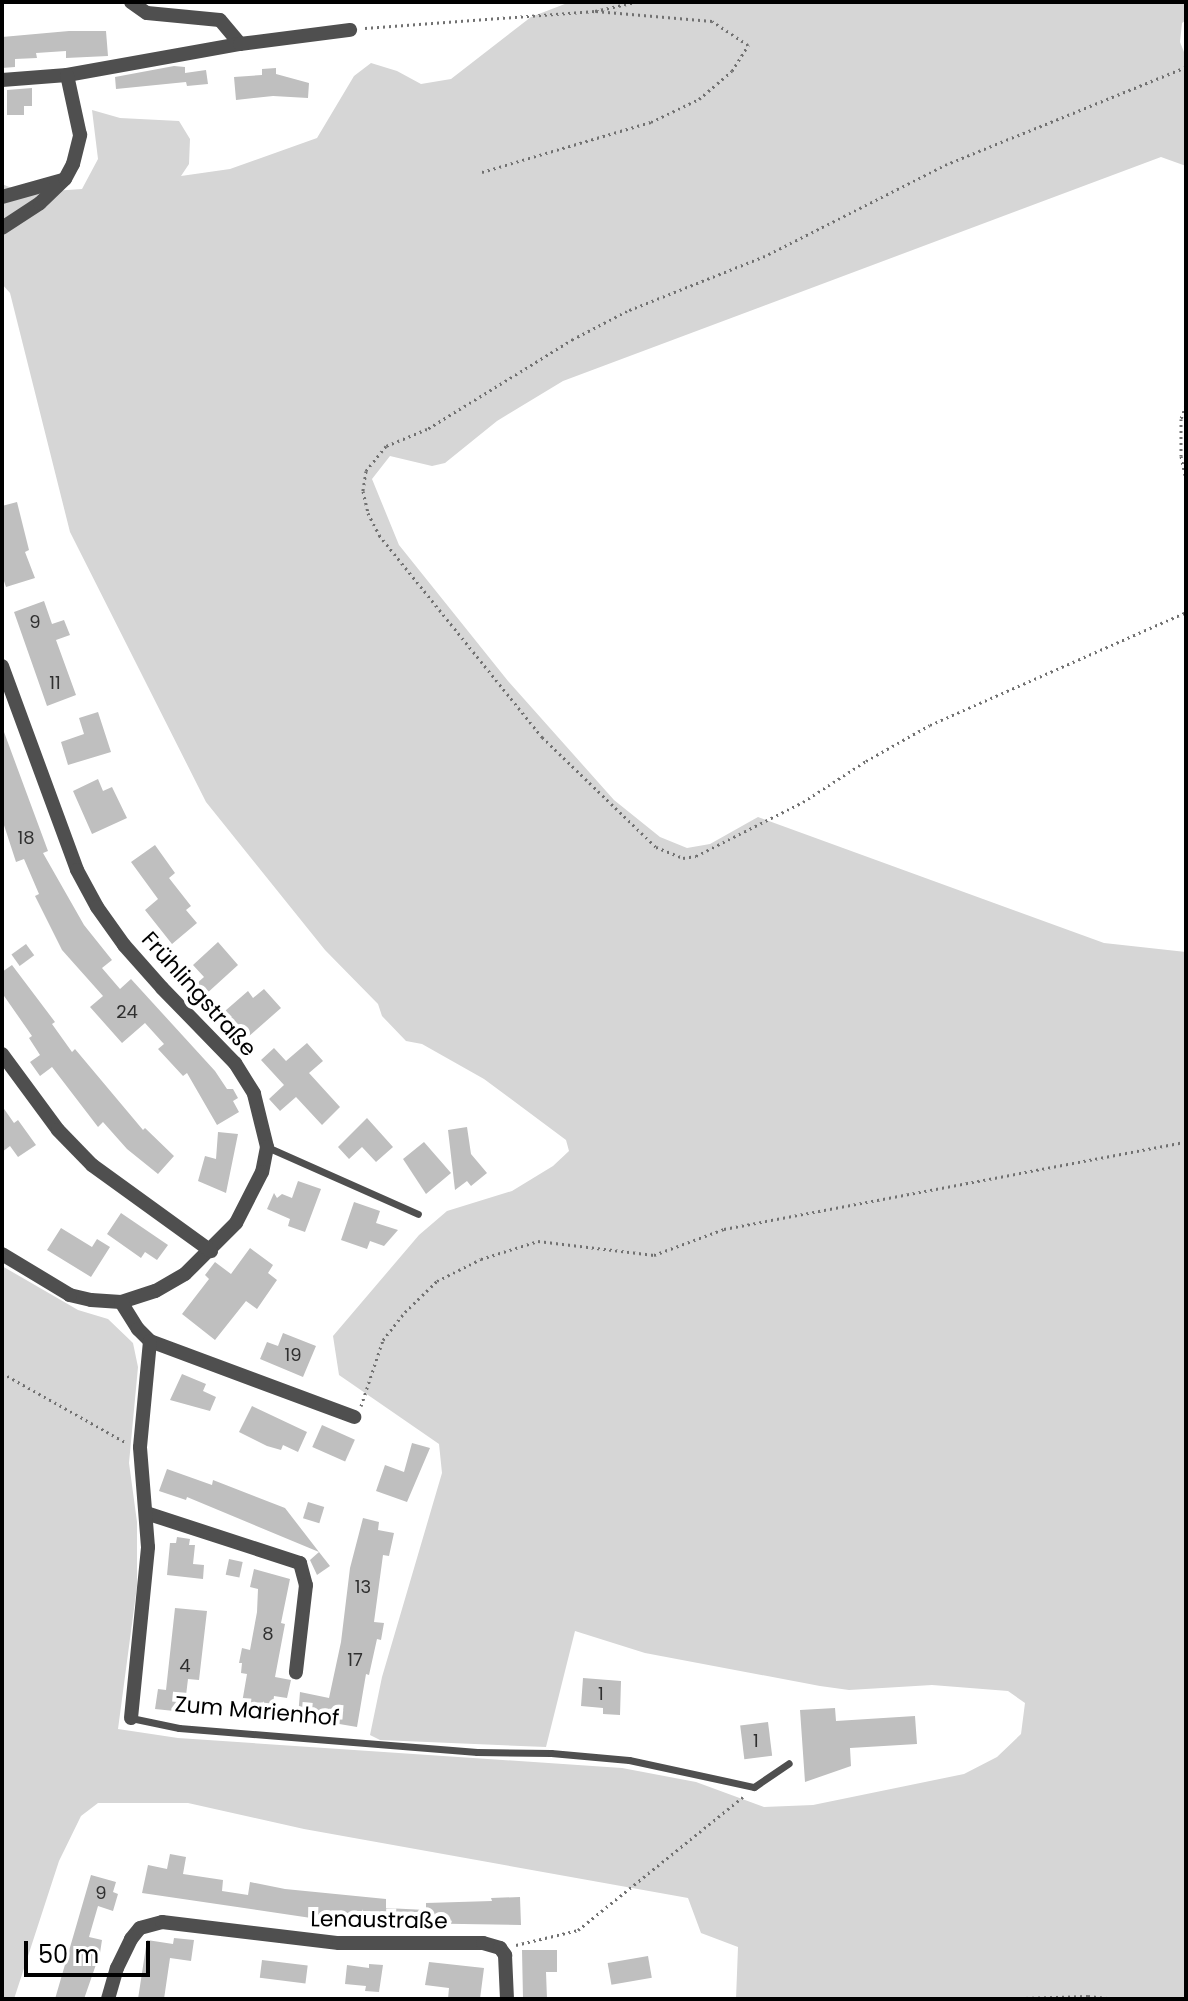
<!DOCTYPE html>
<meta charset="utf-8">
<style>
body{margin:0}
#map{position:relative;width:1188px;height:2001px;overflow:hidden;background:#fff;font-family:Poppins,sans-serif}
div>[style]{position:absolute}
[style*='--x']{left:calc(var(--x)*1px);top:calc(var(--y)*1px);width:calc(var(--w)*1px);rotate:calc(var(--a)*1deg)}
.green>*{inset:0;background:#d6d6d6}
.building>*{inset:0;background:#bfbfbf;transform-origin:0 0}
.path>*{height:3px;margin-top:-1.5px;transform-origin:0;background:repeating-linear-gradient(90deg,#717171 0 2px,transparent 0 6px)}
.lane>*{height:7px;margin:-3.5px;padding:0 3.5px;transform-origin:3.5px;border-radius:3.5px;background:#4f4f4f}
.street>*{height:14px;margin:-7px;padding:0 7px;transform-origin:7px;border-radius:7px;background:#4f4f4f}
span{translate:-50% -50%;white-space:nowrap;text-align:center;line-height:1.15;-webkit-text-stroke:8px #fff;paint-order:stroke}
.number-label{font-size:18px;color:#303030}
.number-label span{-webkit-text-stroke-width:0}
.street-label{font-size:22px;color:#000}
.frame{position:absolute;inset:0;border:4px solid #000;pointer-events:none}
.scale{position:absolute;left:24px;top:1941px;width:126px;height:36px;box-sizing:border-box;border:4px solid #000;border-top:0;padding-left:10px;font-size:24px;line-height:28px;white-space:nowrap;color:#000;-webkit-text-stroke:6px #fff;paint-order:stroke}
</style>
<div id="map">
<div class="green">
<div style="clip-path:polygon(570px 2px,1186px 2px,1186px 20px,1182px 23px,1180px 42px,1186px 57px,1186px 166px,1161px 157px,563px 381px,497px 421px,445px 463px,432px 466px,390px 456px,372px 479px,399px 545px,508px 681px,614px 800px,660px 837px,687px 848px,710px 844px,758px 817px,1104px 943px,1186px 952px,1186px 1999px,736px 1999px,738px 1947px,701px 1933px,688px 1898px,304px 1829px,188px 1803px,98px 1803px,81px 1816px,59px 1861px,14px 1999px,2px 1999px,2px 1266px,78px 1310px,108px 1319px,133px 1343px,138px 1367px,129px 1463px,137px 1522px,137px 1586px,118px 1729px,178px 1738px,622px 1768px,696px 1782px,764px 1807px,813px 1805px,964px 1774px,997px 1757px,1021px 1734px,1025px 1703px,1008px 1691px,932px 1685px,849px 1690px,820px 1686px,645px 1653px,575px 1631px,546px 1747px,380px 1740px,370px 1735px,382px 1677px,442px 1473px,439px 1444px,339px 1375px,333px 1336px,419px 1235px,447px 1211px,512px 1191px,553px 1166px,569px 1151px,566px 1140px,484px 1079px,422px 1044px,406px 1041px,382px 1016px,378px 1004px,325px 950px,206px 802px,70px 532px,10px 293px,2px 284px,2px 184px,24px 193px,82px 189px,98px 159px,92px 110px,120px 118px,179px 121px,190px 139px,189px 164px,181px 176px,230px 169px,317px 138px,354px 76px,371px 63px,397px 71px,421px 84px,451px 79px,531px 17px)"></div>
</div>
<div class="building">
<div style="clip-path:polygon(69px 31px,106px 31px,108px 56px,66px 58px,66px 51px,36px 53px,37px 58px,15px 59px,15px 67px,2px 68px,2px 37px)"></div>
<div style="clip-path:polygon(174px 66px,185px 67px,185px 73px,206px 70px,208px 84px,187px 86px,186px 82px,116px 89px,115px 77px)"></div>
<div style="clip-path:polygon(276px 68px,276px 74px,309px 83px,308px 98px,273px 96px,236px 100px,234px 77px,262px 75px,262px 69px)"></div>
<div style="clip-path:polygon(32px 88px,32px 106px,24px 106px,24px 115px,7px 115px,7px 90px)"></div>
<div style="clip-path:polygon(17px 502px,29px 550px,25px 552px,35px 578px,6px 587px,2px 575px,2px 506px)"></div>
<div style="clip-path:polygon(44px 601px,52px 624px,64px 620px,70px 635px,56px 640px,76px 695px,47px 706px,14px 612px)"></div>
<div style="clip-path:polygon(98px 712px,111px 752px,68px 765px,61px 742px,84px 734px,79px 718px)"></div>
<div style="clip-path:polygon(4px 732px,48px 851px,43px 853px,84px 925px,112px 960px,102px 968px,120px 989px,131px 979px,215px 1071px,227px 1089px,233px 1089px,238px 1098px,233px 1101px,239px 1112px,217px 1125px,187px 1073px,183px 1076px,158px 1049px,164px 1044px,145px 1023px,122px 1043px,90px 1007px,103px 996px,62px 950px,35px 896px,39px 894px,24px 859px,16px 862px,2px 819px)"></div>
<div style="clip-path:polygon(98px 779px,103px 791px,112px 787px,127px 818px,92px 834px,73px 791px)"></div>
<div style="clip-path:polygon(155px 845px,175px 873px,169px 878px,191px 906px,186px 910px,197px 923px,172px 944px,145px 910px,158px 899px,131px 862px)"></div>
<div style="clip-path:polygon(218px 942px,238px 965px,205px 995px,196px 984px,204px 977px,193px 965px)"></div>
<div style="left:26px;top:944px;width:14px;height:18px;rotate:54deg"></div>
<div style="clip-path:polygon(12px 965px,55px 1022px,52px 1024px,72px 1052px,75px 1049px,143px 1130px,145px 1128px,174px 1156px,158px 1174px,127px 1149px,103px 1122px,98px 1127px,52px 1067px,40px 1076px,30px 1062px,40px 1055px,29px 1038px,32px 1036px,2px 993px,2px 972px)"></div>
<div style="clip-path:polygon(264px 989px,281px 1008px,248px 1037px,225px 1011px,248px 991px,253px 998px)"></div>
<div style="clip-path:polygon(307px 1043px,323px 1061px,309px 1073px,340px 1107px,322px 1125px,296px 1097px,280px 1111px,269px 1099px,284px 1085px,261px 1060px,274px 1048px,286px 1061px)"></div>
<div style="clip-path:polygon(2px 1106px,14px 1123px,18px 1120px,36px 1145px,18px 1157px,10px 1146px,2px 1152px)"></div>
<div style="clip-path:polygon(367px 1118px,393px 1147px,376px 1162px,362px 1147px,349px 1159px,338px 1147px)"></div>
<div style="clip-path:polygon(467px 1127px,471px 1154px,487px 1173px,471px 1186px,467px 1181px,455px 1190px,448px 1130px)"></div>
<div style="clip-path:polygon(218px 1132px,238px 1134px,226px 1193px,198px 1181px,205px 1156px,216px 1159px)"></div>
<div style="clip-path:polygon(424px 1142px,451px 1173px,426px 1194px,403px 1159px)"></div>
<div style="clip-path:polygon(298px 1181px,321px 1189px,305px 1232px,288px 1226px,290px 1219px,267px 1209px,274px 1193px,277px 1198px,282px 1194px,292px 1198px)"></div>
<div style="clip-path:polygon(354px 1202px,380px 1211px,376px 1223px,398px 1230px,384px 1246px,370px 1241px,367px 1249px,341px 1240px)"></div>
<div style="clip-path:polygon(121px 1213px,168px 1245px,157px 1260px,145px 1252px,141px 1258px,107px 1234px)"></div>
<div style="clip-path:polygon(61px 1228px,92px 1247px,97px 1239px,110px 1247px,91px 1277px,47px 1250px)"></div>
<div style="clip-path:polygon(250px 1248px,273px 1265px,268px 1273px,277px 1280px,257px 1309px,246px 1301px,215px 1340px,182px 1314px,209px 1279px,205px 1275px,215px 1262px,231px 1274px)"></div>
<div style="clip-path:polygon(283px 1333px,316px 1346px,303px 1377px,260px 1359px,267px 1342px,278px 1346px)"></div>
<div style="clip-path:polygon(182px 1374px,206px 1384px,203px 1391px,216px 1397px,210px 1411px,170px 1400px)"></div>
<div style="clip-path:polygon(252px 1406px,307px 1432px,298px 1452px,283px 1445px,281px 1450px,267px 1446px,239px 1432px)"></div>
<div style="left:322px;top:1425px;width:36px;height:24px;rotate:24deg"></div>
<div style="clip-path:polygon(412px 1443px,430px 1448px,407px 1502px,376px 1491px,385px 1465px,404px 1472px)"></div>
<div style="clip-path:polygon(167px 1469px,212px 1485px,213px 1480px,285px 1508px,319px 1552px,187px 1497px,186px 1500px,159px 1491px)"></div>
<div style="left:308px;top:1502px;width:17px;height:17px;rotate:17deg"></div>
<div style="clip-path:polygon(363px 1518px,379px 1522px,378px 1530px,394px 1533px,389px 1556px,383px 1555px,374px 1622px,384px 1623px,381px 1640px,377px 1639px,369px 1675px,366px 1674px,357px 1727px,298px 1717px,300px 1692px,329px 1698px,341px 1642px,350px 1568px)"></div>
<div style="clip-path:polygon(177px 1537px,190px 1539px,189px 1545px,195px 1545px,193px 1564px,204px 1565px,203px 1579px,167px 1575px,170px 1543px,176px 1543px)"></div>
<div style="clip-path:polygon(319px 1552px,330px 1566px,317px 1575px,310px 1560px)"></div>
<div style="left:229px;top:1559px;width:14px;height:16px;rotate:12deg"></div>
<div style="clip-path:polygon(254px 1569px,290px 1579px,281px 1623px,285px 1624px,275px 1677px,291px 1680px,287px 1698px,274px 1696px,272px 1711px,242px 1703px,247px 1674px,241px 1673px,242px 1663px,239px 1663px,242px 1648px,250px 1650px,257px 1612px,258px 1589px,250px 1587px)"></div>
<div style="clip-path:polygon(175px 1608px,207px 1611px,199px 1680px,188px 1679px,184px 1712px,155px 1709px,158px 1689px,166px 1690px)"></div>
<div style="clip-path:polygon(583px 1678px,621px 1681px,620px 1715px,603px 1714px,603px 1708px,581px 1706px)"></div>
<div style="clip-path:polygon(835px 1708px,836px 1721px,915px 1716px,917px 1744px,850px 1748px,851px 1766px,805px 1782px,800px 1710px)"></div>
<div style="left:768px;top:1722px;width:34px;height:28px;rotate:83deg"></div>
<div style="clip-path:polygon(170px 1854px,186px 1857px,183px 1874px,223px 1880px,222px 1891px,248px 1895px,250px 1882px,285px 1889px,386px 1899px,386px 1908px,426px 1910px,426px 1903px,492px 1901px,491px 1898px,520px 1897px,521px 1925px,338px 1922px,142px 1893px,148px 1865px,167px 1869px)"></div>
<div style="clip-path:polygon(91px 1875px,116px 1882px,113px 1892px,118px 1894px,113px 1911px,98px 1906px,89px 1937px,102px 1940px,100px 1953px,84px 1999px,55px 1999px)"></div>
<div style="clip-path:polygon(174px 1938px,194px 1940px,191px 1961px,170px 1958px,164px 1999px,138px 1999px,147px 1940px,173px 1944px)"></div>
<div style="clip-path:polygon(522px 1950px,557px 1950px,557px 1972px,546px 1972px,547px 1999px,523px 1999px)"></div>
<div style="left:648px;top:1956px;width:22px;height:41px;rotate:80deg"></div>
<div style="left:262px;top:1960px;width:46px;height:18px;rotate:7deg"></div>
<div style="clip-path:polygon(429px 1962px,484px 1968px,480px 1999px,448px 1999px,449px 1988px,425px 1985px)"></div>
<div style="clip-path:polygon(369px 1964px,383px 1965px,379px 1992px,365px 1991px,366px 1986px,345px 1984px,347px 1965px,369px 1968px)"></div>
</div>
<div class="path">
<div style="--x:365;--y:28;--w:231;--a:-4.2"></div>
<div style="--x:595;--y:11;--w:42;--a:-12.4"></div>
<div style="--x:1186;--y:67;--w:258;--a:157.9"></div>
<div style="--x:947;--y:164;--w:204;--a:153.2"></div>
<div style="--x:765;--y:256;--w:149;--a:158.3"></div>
<div style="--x:627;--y:311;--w:61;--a:152.6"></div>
<div style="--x:573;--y:339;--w:172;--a:148.3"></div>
<div style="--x:427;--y:429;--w:44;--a:157.5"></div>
<div style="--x:386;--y:446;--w:32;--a:129"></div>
<div style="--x:366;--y:471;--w:20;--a:99"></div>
<div style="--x:363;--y:491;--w:23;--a:77"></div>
<div style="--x:368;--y:513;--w:25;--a:63"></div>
<div style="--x:379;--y:535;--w:260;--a:51.1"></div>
<div style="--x:542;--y:737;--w:158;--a:44"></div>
<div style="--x:656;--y:847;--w:29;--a:22"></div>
<div style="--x:683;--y:858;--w:13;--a:-9"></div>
<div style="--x:696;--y:856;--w:120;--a:-26.8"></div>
<div style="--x:803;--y:802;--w:75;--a:-33.1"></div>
<div style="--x:866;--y:761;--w:73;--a:-29.4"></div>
<div style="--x:930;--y:725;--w:280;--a:-23.8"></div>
<div style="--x:482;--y:172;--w:176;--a:-16.5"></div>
<div style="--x:651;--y:122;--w:53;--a:-25.6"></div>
<div style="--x:699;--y:99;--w:43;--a:-40.3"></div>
<div style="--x:732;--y:71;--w:31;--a:-58"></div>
<div style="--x:748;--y:45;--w:43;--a:-146.3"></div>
<div style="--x:712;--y:21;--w:117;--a:-175.1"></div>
<div style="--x:1186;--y:405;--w:15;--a:110"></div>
<div style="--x:1181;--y:419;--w:37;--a:90"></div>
<div style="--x:1181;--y:456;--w:25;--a:78"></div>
<div style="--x:2;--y:1373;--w:141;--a:29.3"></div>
<div style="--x:361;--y:1406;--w:70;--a:-71.6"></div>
<div style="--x:383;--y:1340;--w:36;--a:-52"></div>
<div style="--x:405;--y:1312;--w:45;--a:-44.1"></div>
<div style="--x:437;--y:1281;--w:49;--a:-26.6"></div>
<div style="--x:481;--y:1259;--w:60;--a:-17.5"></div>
<div style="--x:538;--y:1241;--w:117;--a:6.9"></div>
<div style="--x:654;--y:1255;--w:75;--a:-20.4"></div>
<div style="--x:724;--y:1229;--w:470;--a:-10.7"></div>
<div style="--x:516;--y:1945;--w:64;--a:-13.6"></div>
<div style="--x:578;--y:1930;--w:212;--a:-38.9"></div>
<div style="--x:990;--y:1999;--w:98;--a:-1.8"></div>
<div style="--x:1088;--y:1996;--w:31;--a:6"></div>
</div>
<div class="lane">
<div style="--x:267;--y:1147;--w:165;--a:23.9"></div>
<div style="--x:131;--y:1718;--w:49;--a:11.8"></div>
<div style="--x:179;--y:1728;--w:299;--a:4.6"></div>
<div style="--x:477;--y:1752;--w:74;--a:0.8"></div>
<div style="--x:551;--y:1753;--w:78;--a:5.1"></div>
<div style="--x:629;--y:1760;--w:128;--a:12.2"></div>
<div style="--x:754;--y:1787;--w:42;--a:-34.4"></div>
</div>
<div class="street">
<div style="--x:131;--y:2;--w:19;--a:35"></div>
<div style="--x:147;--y:13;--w:73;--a:5.5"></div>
<div style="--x:220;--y:20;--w:31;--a:50"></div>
<div style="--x:2;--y:80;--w:65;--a:-4.4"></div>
<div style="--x:67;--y:75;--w:176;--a:-10.2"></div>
<div style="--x:240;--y:44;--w:111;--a:-7.3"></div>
<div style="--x:2;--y:197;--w:63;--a:-15.6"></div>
<div style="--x:2;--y:228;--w:45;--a:-33.3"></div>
<div style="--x:40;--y:203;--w:35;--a:-44"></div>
<div style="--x:65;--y:179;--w:17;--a:-62"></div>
<div style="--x:73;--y:164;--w:30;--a:-76"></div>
<div style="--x:80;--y:135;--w:61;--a:-102.2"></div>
<div style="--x:2;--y:666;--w:217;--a:69.8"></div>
<div style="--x:77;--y:870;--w:42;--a:61.6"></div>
<div style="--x:97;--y:907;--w:47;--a:54.6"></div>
<div style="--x:124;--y:945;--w:57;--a:48.5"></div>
<div style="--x:162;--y:988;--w:105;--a:45.8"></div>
<div style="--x:235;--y:1063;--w:36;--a:58"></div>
<div style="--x:254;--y:1094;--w:55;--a:76.2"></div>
<div style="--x:267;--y:1147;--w:25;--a:101"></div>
<div style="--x:262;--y:1172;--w:57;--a:117"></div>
<div style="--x:236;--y:1223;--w:72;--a:135"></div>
<div style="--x:185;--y:1274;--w:34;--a:150"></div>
<div style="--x:155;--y:1291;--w:36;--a:162"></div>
<div style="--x:121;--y:1302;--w:30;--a:-176"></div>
<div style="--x:91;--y:1300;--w:22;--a:-167"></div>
<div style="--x:70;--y:1295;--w:79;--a:-148.9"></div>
<div style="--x:2;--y:1054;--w:94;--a:53.6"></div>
<div style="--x:58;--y:1130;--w:49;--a:45.8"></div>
<div style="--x:92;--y:1165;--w:147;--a:35.9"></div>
<div style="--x:121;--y:1302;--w:32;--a:58"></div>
<div style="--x:138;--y:1329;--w:17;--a:45"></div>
<div style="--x:150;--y:1341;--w:218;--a:20.4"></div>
<div style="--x:146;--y:1513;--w:162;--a:18"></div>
<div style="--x:300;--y:1563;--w:23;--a:75"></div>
<div style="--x:306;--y:1585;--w:88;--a:96.6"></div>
<div style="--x:131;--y:1718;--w:172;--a:-84.3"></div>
<div style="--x:148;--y:1547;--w:100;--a:-94.6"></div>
<div style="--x:140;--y:1447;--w:106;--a:-84.6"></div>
<div style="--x:108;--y:1999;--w:32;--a:-74"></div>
<div style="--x:117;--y:1968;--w:32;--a:-64"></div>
<div style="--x:131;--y:1939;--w:14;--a:-51"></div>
<div style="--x:140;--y:1928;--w:23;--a:-15"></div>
<div style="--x:162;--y:1922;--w:178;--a:6.8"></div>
<div style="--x:339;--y:1943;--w:144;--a:0"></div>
<div style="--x:483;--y:1943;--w:18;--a:16"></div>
<div style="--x:500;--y:1948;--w:9;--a:54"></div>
<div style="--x:505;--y:1955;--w:44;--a:87.4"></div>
</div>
<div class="number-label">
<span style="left:35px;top:622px">9</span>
<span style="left:55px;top:683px">11</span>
<span style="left:26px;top:838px">18</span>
<span style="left:127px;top:1012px">24</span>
<span style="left:293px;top:1355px">19</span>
<span style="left:363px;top:1587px">13</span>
<span style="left:268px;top:1634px">8</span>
<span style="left:355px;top:1660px">17</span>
<span style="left:185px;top:1666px">4</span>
<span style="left:601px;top:1694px">1</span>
<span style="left:756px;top:1741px">1</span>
<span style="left:101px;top:1893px">9</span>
</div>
<div class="street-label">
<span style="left:199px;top:994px;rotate:48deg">Frühlingstraße</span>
<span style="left:257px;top:1711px;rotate:5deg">Zum Marienhof</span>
<span style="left:379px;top:1920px;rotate:1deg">Lenaustraße</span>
</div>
<div class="frame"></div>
<div class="scale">50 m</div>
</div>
